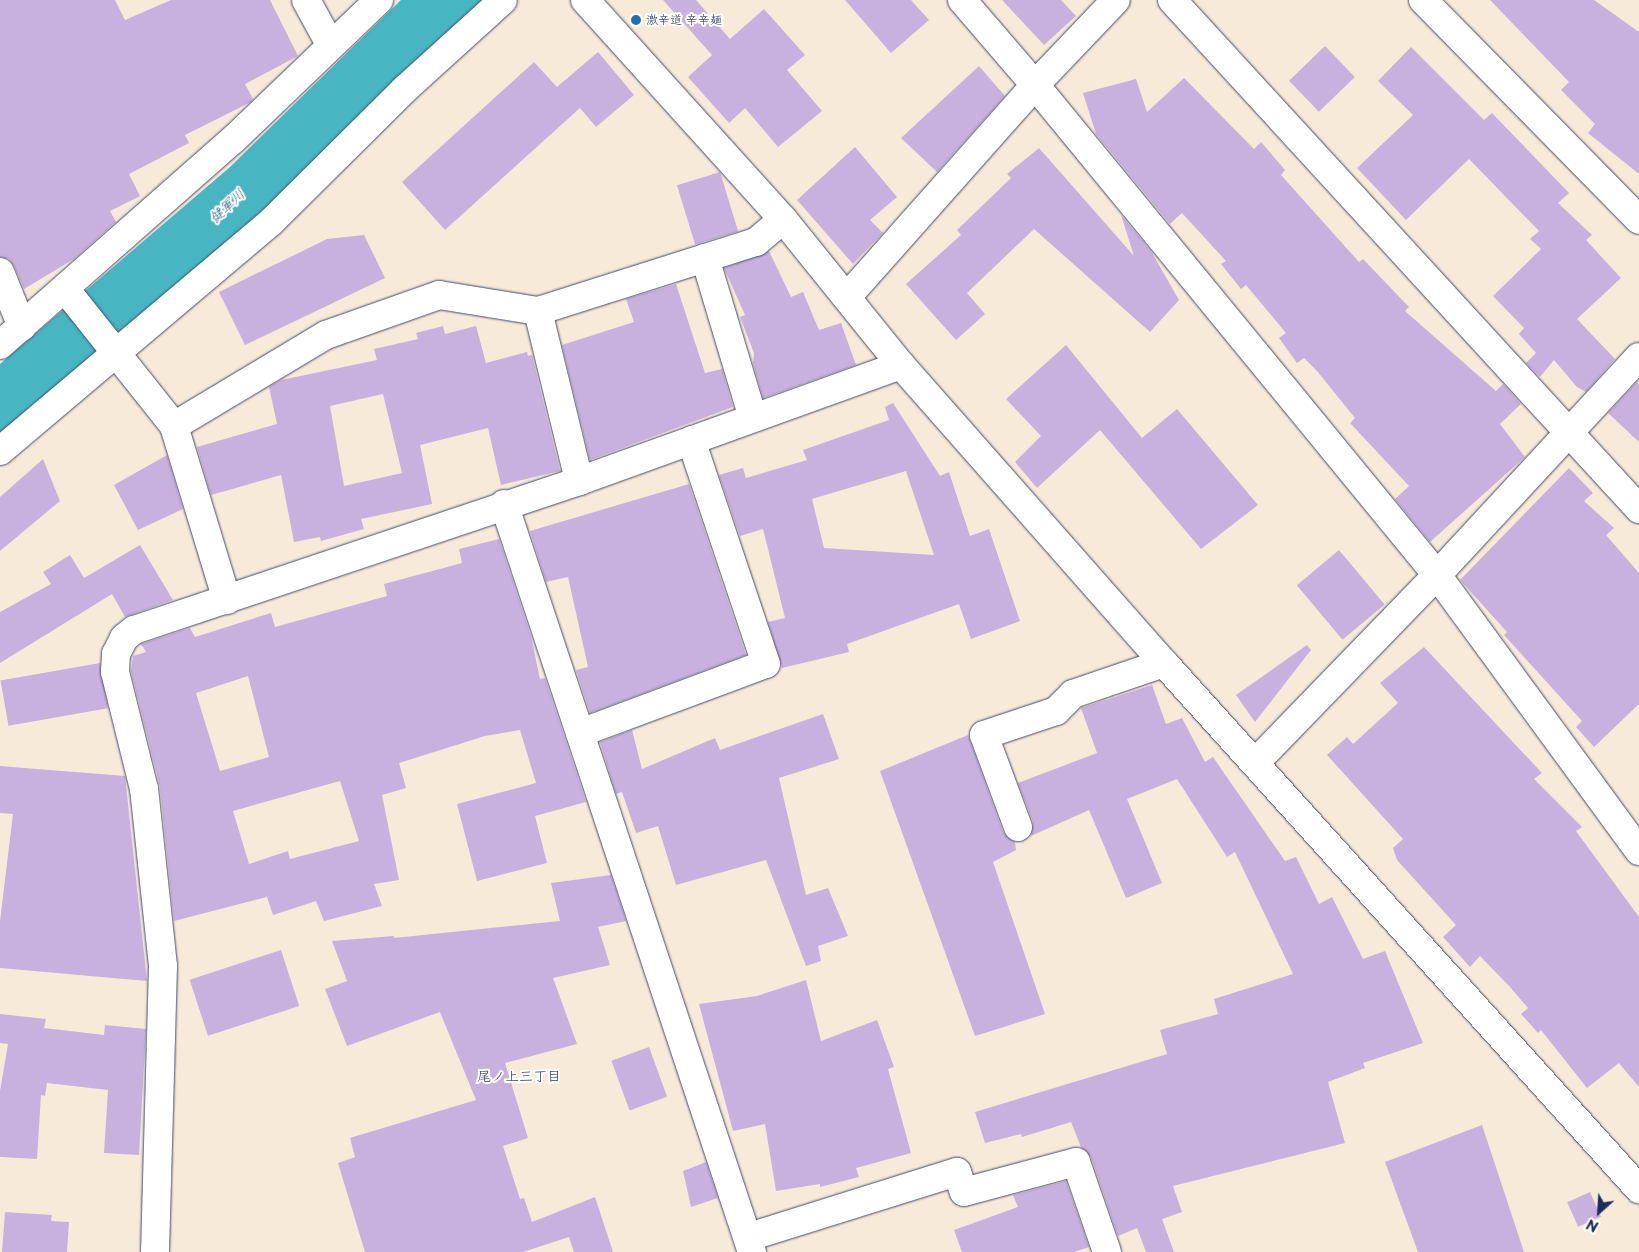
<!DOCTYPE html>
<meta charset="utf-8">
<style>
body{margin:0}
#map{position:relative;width:1639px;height:1252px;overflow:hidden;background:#f8ead8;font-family:"Playpen Sans","Klee One",sans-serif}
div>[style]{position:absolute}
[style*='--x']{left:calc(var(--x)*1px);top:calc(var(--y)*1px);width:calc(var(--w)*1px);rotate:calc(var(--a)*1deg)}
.water>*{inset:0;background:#48b6c2}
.building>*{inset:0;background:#c9b1df;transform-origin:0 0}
.roads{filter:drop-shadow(0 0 1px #3c4b70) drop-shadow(0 0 1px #3c4b70)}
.street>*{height:28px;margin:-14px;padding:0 14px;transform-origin:14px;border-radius:14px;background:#fff}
.dots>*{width:14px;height:14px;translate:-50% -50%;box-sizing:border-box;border:2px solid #fff;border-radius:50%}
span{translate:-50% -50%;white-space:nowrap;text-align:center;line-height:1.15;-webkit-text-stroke:4px #fff;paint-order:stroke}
.poi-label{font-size:12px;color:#1b2f5e}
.left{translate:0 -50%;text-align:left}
.water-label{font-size:14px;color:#2b5e81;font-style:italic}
.neighbourhood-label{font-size:14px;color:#1b2f5e}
.north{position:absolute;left:1574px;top:1187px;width:50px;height:50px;-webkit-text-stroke:4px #fff;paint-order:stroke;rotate:206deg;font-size:14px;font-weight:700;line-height:20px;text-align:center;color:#1b2f5e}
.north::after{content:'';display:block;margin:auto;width:18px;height:22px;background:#1b2f5e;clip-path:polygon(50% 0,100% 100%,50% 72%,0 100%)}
</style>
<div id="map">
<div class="water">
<div style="clip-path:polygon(401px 0,488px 0,280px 202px,0 439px,0 364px,230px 167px)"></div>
</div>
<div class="building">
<div style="clip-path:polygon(0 0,115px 0,125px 20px,171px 0,270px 0,298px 56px,245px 84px,253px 99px,251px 102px,185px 135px,189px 143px,129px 174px,140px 196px,110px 211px,116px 222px,74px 259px,24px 289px,14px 266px,9px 259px,0 257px)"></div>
<div style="clip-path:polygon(663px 0,696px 0,730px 39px,764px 9px,805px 55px,787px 70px,822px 111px,778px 147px,745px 108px,729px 123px,688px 77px,712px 55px)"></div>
<div style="clip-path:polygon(845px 0,911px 0,929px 20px,891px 53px)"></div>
<div style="clip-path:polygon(1002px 0,1061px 0,1076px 16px,1044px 45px)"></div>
<div style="clip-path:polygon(1490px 0,1594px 0,1639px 32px,1639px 174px,1588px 133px,1595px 124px,1561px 90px,1569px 82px)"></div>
<div style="left:1325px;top:46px;width:43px;height:50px;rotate:46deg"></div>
<div style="clip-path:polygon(1411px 47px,1484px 120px,1492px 113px,1569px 193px,1558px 203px,1592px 235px,1586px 240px,1621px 278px,1577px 319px,1615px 359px,1586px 392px,1577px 387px,1554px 360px,1540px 377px,1526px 363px,1536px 353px,1519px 334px,1524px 328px,1493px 296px,1541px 249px,1530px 239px,1539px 231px,1469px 159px,1406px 220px,1357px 168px,1413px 115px,1378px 81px)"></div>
<div style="clip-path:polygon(598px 52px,634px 95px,596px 127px,580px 108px,445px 230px,402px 182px,534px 62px,557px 87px)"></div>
<div style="clip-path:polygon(979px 66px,1005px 96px,937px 172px,901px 138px)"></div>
<div style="clip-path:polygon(1184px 78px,1254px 149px,1261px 142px,1285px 170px,1281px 175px,1359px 262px,1363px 259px,1409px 307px,1405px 311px,1496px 391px,1503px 384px,1521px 404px,1500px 424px,1525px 457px,1430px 542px,1395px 499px,1409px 486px,1350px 423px,1355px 418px,1317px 371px,1304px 358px,1297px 363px,1279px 338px,1286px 333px,1246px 285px,1241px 289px,1221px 264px,1226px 261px,1182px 213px,1170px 224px,1096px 134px,1083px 93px,1136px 79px,1147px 112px)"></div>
<div style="clip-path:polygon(855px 147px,897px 197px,870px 220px,883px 233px,853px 264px,797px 200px)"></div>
<div style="clip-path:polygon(1039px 148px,1134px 256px,1121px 215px,1151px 251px,1179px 300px,1150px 332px,1034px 229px,967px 293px,985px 314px,956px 340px,906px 284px,961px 235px,957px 230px,1011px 178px,1007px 174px)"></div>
<div style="left:720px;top:172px;width:62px;height:45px;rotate:73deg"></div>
<div style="clip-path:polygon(364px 235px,385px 278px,245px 345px,219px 292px,327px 239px)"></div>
<div style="clip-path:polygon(769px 251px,791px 297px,803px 292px,819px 330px,841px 323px,856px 365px,763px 398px,753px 363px,754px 353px,740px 317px,745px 315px,724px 268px)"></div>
<div style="clip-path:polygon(676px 284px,705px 373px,722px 369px,733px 407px,590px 460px,562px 345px,634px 322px,626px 299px)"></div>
<div style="clip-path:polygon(evenodd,443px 326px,445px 334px,476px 326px,486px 363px,527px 352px,528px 356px,532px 355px,560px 471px,501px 485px,488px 428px,420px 445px,432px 504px,361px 519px,364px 529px,321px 541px,320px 537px,294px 542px,281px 475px,211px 495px,197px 447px,277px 424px,269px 387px,281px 380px,377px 360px,374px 349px,418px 339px,416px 333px,443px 326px,383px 394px,402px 473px,344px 486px,330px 406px,383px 394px)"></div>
<div style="clip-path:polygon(1066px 345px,1142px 438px,1177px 409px,1258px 505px,1201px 549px,1100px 430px,1037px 488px,1015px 462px,1041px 436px,1006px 399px)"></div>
<div style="clip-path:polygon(1637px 382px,1639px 384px,1639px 442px,1608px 413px)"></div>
<div style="clip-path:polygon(evenodd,893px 403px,940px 476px,949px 472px,970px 536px,989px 529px,1020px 621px,971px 639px,959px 604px,847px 644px,849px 652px,782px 668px,768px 622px,785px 618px,763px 529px,740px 536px,719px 475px,743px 468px,746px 478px,807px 460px,803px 450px,889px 420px,885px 407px,893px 403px,906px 471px,934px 555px,824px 548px,812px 499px,906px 471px)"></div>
<div style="clip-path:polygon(167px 455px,183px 509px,138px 530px,114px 485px)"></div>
<div style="clip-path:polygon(43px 459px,60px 501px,0 551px,0 497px)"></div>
<div style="clip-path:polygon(1569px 468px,1593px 493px,1584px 501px,1614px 528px,1606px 535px,1639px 573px,1639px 704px,1594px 747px,1576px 727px,1582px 721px,1504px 635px,1507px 632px,1460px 580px)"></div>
<div style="clip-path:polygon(689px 484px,746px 655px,590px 713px,576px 670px,588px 667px,568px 577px,546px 582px,530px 531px)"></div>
<div style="clip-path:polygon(evenodd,499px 539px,531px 636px,540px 679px,545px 678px,586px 802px,535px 816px,547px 863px,477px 881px,457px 804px,536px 783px,520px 730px,485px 736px,399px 763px,406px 788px,382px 795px,399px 880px,374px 884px,382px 906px,324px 921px,316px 901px,273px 915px,267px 897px,174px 921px,160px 787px,131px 671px,133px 656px,146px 652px,141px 644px,190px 628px,195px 637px,271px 613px,275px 627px,387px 596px,384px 584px,462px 563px,459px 549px,499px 539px,248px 676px,269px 757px,220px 771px,196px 693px,248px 676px,499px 539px,340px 781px,359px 841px,290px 859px,288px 851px,249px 864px,233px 811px,340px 781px)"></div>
<div style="clip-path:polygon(140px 545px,173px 600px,125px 617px,112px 594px,0 663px,0 612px,51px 584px,43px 572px,70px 555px,84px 578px)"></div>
<div style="left:1339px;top:550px;width:71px;height:55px;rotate:50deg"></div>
<div style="clip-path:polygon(1307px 645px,1311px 650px,1255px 722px,1236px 695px)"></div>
<div style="clip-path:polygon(1424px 647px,1542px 773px,1534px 779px,1582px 827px,1576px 831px,1639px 917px,1639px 1087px,1619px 1063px,1587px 1088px,1541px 1030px,1538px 1033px,1521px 1014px,1528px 1008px,1510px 987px,1480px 956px,1470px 967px,1443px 937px,1456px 925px,1397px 860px,1393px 848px,1403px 839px,1327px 755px,1347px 737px,1353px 744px,1398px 703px,1380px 683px)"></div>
<div style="left:100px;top:663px;width:46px;height:101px;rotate:80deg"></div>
<div style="clip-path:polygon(1152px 685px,1166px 724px,1182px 718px,1205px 762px,1213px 757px,1285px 861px,1296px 857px,1319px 904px,1332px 897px,1363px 959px,1385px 951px,1423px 1043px,1363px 1063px,1365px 1068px,1328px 1082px,1345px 1143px,1173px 1186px,1182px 1212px,1162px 1219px,1174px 1252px,1146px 1252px,1137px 1228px,1118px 1236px,1091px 1157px,1081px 1147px,1071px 1122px,1022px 1137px,1021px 1134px,985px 1143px,975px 1112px,1167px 1054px,1160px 1030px,1218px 1014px,1214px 999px,1293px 974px,1235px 852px,1227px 857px,1177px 779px,1127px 799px,1162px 883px,1126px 898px,1089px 810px,1031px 836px,1033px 822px,1018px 783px,1097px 753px,1081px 708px)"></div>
<div style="clip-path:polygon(823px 714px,839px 759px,779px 778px,806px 895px,828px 888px,848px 936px,818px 946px,821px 961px,806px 966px,766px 860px,676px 885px,658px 826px,636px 833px,622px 792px,616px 794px,600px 742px,632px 730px,642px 769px,715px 738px,720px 750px)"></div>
<div style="clip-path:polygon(968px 735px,1003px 832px,1015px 842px,1016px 850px,993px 862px,1045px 1014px,975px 1036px,880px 771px)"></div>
<div style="clip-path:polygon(0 766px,125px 776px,147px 981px,0 968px,0 921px,13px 814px,0 813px)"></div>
<div style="clip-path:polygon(611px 875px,626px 921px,598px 927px,610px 965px,553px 978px,577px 1044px,505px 1063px,528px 1138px,503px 1146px,520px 1199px,524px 1198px,532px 1222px,595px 1197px,613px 1252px,574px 1252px,569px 1237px,523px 1252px,365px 1252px,338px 1163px,355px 1157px,350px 1138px,476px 1100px,440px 1012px,347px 1046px,325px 989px,347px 981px,332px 941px,394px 936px,394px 938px,560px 921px,551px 883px)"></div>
<div style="left:281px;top:950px;width:59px;height:96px;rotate:72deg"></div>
<div style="clip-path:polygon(806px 980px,821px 1041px,877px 1020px,894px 1067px,888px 1069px,911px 1153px,856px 1168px,859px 1177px,820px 1187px,820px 1184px,776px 1191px,765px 1124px,733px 1131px,699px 1004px,757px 996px)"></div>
<div style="clip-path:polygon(0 1014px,46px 1019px,44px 1028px,104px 1035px,105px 1025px,146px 1029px,139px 1155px,104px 1153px,108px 1090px,47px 1083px,45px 1096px,41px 1095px,37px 1159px,0 1157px,0 1091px,8px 1044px,0 1043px)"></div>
<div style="left:649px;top:1047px;width:53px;height:40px;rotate:70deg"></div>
<div style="clip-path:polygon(1482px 1125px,1524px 1252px,1418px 1252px,1385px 1162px)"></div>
<div style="clip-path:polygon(706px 1162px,718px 1198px,691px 1207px,683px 1171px)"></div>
<div style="clip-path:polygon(1066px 1181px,1089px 1247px,1074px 1252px,962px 1252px,954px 1230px,1018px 1207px,1013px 1195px)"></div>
<div style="left:1590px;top:1192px;width:27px;height:25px;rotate:66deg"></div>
<div style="clip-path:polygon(5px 1212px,52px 1215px,51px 1221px,69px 1222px,67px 1252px,2px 1252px)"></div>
</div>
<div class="roads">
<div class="street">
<div style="--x:306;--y:0;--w:50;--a:61.4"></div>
<div style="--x:585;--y:0;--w:295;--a:47.9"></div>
<div style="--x:783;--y:219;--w:188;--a:51.1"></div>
<div style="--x:901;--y:365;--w:397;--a:48.6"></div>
<div style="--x:1164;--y:663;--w:709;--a:47.92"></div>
<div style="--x:962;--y:0;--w:112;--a:49.3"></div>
<div style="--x:1035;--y:85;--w:634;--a:50.63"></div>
<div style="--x:1437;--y:575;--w:342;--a:53.8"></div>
<div style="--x:1172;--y:0;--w:691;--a:47.46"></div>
<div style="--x:1423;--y:0;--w:308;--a:45.5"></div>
<div style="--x:705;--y:258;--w:167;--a:73.3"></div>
<div style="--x:0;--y:272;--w:59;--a:68.2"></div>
<div style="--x:66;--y:290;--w:174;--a:51.5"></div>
<div style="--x:174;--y:426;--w:182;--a:73.1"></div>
<div style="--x:847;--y:297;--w:283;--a:-48.4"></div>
<div style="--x:1035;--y:85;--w:117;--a:-46.4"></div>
<div style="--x:538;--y:311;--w:229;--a:-17.6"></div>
<div style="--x:756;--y:242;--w:35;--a:-40"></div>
<div style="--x:0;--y:345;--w:312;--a:-41.4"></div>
<div style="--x:234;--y:139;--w:201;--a:-43.8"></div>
<div style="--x:174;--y:426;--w:177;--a:-30.9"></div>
<div style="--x:326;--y:335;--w:120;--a:-19.5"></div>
<div style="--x:439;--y:295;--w:100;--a:9.2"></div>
<div style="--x:538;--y:311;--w:175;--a:76.4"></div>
<div style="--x:0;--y:451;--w:355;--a:-40.2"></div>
<div style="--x:271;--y:222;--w:189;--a:-44.8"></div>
<div style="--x:405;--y:89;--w:132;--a:-42.2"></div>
<div style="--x:504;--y:504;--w:788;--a:71.66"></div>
<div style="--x:580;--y:733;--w:198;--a:-20.4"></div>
<div style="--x:766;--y:664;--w:236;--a:-108.5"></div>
<div style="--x:1255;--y:763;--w:262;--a:-45.9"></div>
<div style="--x:1437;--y:575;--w:297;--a:-47.2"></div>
<div style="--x:1018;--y:827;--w:98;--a:-110.3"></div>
<div style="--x:984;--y:735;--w:76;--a:-18.4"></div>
<div style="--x:1056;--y:711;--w:24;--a:-45"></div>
<div style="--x:1073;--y:694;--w:96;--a:-18.8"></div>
<div style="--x:749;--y:1237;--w:218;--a:-17.4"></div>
<div style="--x:957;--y:1172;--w:21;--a:71"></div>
<div style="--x:964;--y:1192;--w:116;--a:-15"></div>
<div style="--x:1076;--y:1162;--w:95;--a:71"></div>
<div style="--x:155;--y:1252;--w:286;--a:-88.4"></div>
<div style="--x:163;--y:966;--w:178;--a:-96.1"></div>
<div style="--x:144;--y:789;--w:121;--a:-103.9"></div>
<div style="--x:115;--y:672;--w:18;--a:-87"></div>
<div style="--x:116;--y:654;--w:18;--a:-63"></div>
<div style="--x:124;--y:638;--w:13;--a:-39"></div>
<div style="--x:134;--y:630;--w:469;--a:-18.5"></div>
<div style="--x:579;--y:481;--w:342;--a:-19.8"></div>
</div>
</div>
<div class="dots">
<div style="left:636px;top:20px;background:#1f6fb2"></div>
</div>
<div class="poi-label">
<span class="left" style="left:646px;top:20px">激辛道 辛辛麺</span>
</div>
<div class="water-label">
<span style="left:227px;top:206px;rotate:-43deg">健軍川</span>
</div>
<div class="neighbourhood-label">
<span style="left:519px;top:1076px">尾ノ上三丁目</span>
</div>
<div class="north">N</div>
</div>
